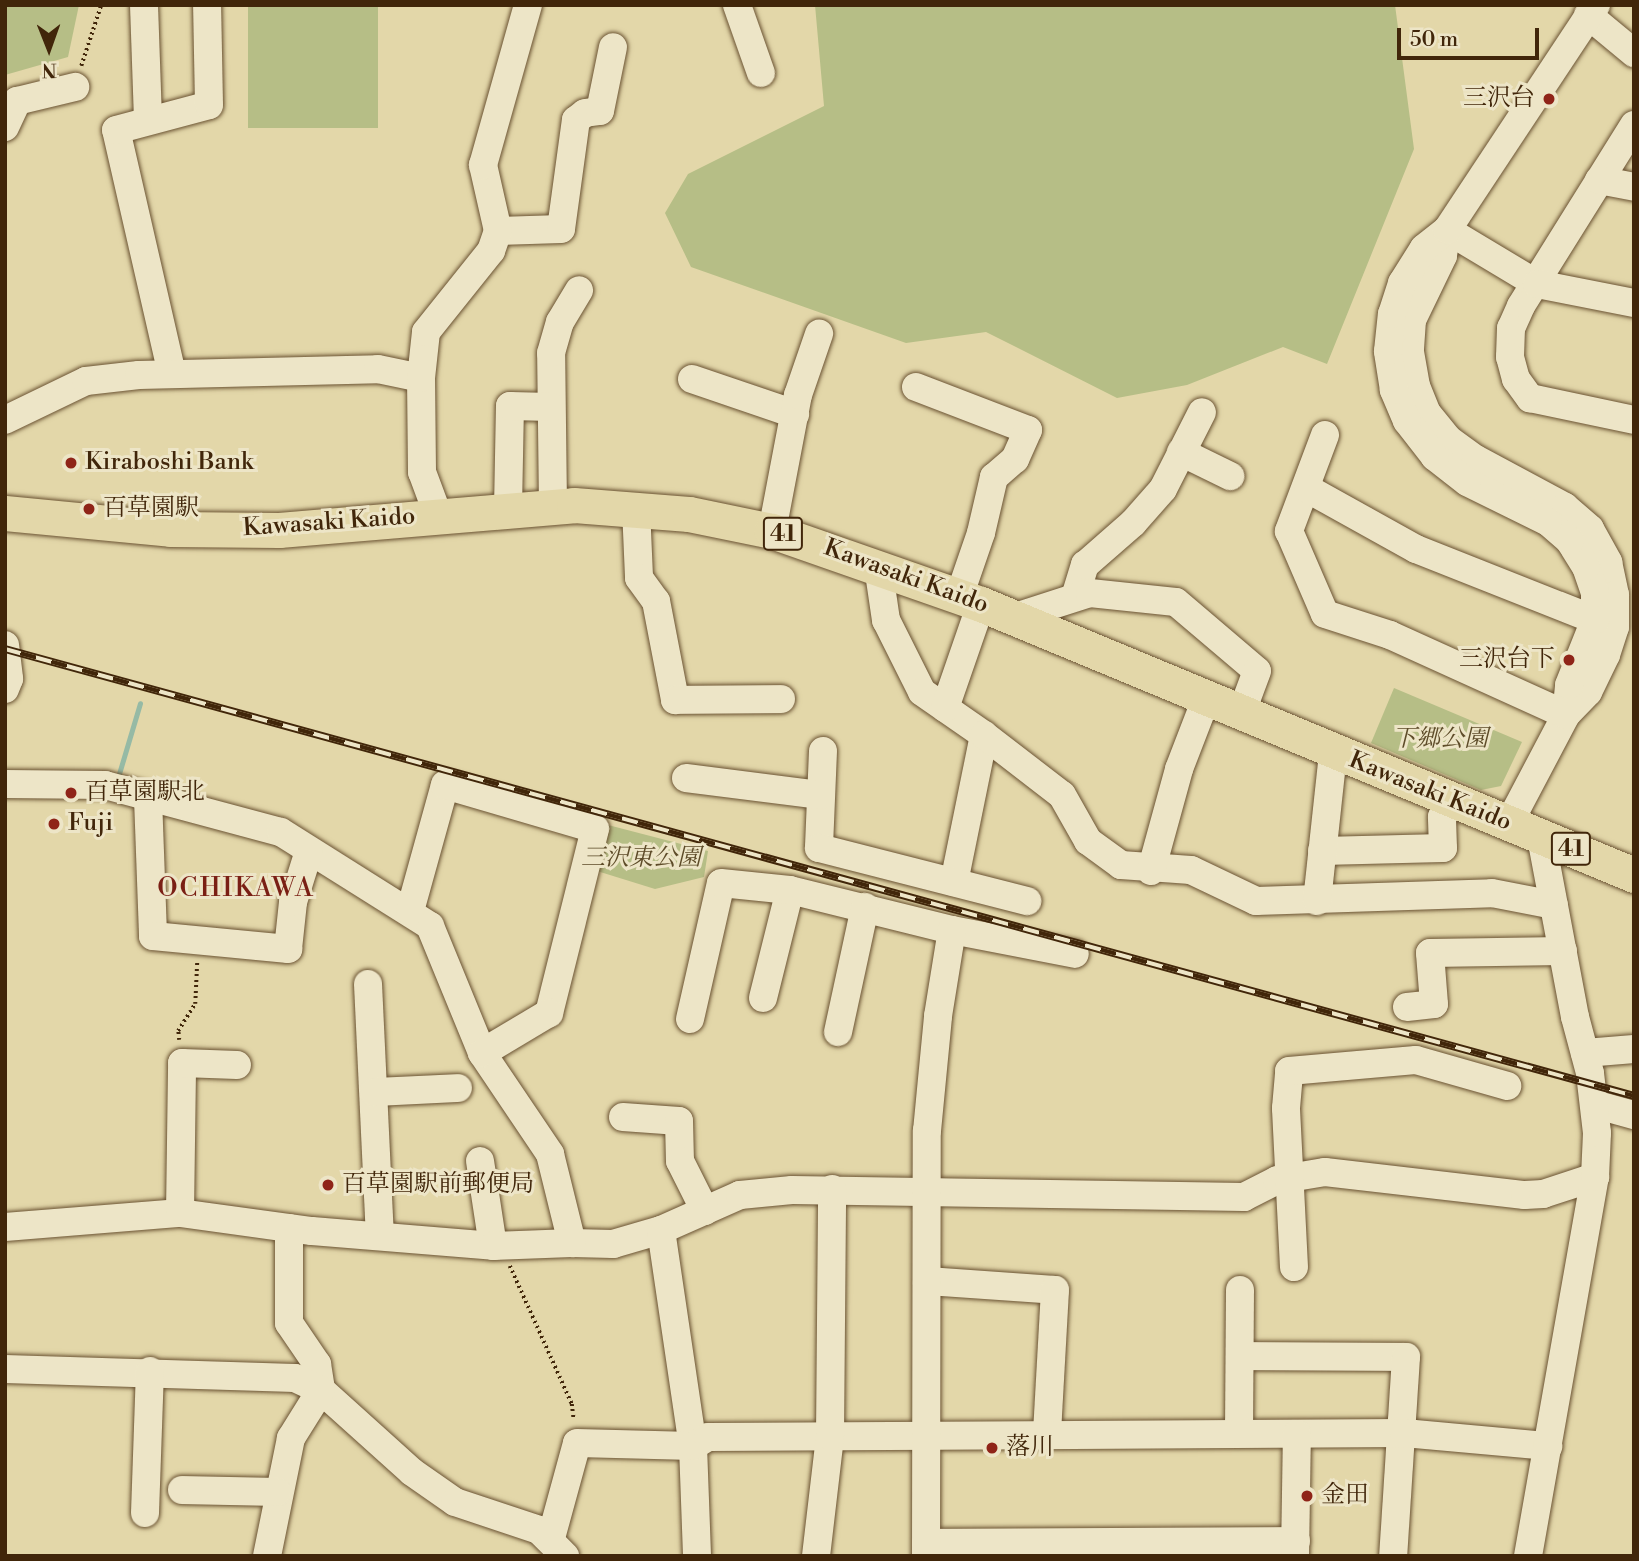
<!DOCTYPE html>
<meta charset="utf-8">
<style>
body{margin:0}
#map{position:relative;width:1639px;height:1561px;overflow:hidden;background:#e3d7a9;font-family:"Libre Bodoni","Noto Serif JP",serif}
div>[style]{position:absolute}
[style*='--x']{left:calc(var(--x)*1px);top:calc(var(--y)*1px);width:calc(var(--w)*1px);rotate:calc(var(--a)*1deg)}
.green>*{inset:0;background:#b6be86;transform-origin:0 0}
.stream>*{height:5px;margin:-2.5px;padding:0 2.5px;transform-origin:2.5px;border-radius:2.5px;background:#96baa5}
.path>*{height:3.5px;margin-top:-1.75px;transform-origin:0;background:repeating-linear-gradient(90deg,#41260a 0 2px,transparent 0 5.5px)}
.roads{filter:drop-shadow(0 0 2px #6a5232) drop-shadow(0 0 2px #6a5232)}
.minor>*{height:28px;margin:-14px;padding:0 14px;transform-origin:14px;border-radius:14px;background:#ede5c7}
.major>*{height:35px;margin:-17.5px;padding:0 17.5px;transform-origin:17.5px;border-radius:17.5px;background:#e3d7a9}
.rail>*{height:8px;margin-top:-4px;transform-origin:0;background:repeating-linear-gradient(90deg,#ede5c7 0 16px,#41260a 0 32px);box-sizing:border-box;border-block:2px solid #41260a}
.dots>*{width:19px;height:19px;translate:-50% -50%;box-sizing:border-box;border:4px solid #ede5c7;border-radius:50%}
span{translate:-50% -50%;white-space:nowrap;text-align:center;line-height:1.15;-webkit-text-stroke:6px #ede5c7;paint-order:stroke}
.shield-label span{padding:2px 5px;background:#ede5c7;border:2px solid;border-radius:5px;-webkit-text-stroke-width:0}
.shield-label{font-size:23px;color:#41260a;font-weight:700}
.poi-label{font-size:24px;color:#41260a}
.right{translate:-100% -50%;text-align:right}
.left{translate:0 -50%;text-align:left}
.street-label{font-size:24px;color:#41260a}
.park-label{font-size:24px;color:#5e4c29;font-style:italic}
.neighbourhood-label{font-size:26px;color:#7a1f14;letter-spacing:2px}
.frame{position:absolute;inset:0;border:7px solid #41260a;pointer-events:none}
.north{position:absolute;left:14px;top:14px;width:70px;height:70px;-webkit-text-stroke:5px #ede5c7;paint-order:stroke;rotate:179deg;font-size:19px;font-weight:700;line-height:28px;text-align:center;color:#41260a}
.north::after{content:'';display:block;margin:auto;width:24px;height:32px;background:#41260a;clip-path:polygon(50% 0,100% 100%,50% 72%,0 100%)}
.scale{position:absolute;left:1397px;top:28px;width:142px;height:32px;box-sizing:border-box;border:4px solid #41260a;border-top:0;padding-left:9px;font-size:21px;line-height:24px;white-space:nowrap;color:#41260a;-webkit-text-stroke:5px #ede5c7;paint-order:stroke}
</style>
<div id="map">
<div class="green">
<div style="clip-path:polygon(5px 5px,79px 5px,68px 57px,5px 75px)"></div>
<div style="left:248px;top:5px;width:130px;height:123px"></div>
<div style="clip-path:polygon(815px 5px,1395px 5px,1414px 149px,1327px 364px,1283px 347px,1187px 385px,1117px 398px,986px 332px,906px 343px,691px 267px,665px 213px,688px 174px,824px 106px)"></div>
<div style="clip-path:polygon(1394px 688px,1522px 742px,1501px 786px,1481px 790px,1371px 743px)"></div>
<div style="clip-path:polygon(608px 825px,708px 851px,704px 877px,655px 889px,597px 871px)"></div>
</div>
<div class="stream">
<div style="--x:118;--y:777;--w:77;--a:-73.4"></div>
</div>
<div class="path">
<div style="--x:81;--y:66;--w:64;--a:-71.8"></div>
<div style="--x:179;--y:1040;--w:9;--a:-96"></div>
<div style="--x:178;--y:1031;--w:32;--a:-58"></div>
<div style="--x:195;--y:1004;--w:42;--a:-87.3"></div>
<div style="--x:510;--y:1266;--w:151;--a:65.8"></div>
<div style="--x:572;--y:1404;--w:16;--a:83"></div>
</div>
<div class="roads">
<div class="minor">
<div style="--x:144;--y:5;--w:114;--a:88"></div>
<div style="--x:737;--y:5;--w:72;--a:70.6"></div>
<div style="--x:1588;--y:15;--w:60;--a:39.6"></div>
<div style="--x:1634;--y:125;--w:213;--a:122"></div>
<div style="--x:1521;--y:306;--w:24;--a:114"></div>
<div style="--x:1511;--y:328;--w:29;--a:92"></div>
<div style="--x:1510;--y:357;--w:23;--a:75"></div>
<div style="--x:1516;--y:379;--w:24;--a:54"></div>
<div style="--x:1530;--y:398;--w:106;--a:11.9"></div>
<div style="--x:5;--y:127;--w:29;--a:-65"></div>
<div style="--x:17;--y:101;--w:60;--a:-13.6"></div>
<div style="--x:1599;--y:180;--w:36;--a:11"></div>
<div style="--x:1447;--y:230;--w:26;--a:99"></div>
<div style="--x:1443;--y:256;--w:71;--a:115.8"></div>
<div style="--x:1412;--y:320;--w:32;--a:94"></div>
<div style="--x:1410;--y:352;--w:35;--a:80"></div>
<div style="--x:1416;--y:386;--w:29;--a:68"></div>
<div style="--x:1427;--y:413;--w:33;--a:51"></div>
<div style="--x:1448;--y:439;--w:34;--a:36"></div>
<div style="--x:1476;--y:459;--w:101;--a:28.3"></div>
<div style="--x:1565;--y:507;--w:33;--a:41"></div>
<div style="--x:1590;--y:529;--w:38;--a:61"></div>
<div style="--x:1608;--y:562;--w:34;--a:78"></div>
<div style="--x:1615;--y:595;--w:32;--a:90"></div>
<div style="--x:1615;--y:627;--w:29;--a:108"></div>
<div style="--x:1606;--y:655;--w:41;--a:115.9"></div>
<div style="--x:1588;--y:692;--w:32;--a:134"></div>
<div style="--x:1566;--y:715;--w:122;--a:117.8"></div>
<div style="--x:1447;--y:230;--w:105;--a:31"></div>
<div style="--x:1537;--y:284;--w:99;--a:11.1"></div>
<div style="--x:498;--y:231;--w:63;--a:-1.8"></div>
<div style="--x:561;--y:229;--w:110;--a:-82.2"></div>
<div style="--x:576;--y:120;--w:11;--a:-38"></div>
<div style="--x:585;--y:113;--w:15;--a:-8"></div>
<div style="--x:600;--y:111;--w:65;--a:-78.5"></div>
<div style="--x:172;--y:374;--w:250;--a:-102.9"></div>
<div style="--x:116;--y:130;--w:96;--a:-15"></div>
<div style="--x:209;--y:105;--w:100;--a:-91.1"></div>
<div style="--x:692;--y:379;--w:109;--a:18.8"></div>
<div style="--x:916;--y:387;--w:120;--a:21"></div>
<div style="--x:1028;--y:430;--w:32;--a:114"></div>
<div style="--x:1015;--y:459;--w:28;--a:139"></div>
<div style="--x:994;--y:477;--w:57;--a:103.1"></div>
<div style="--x:981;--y:533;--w:68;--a:109"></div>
<div style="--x:5;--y:420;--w:90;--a:-25.7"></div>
<div style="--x:86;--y:381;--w:53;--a:-6.5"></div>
<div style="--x:139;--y:375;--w:239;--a:-1.4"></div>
<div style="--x:378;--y:369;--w:44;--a:11.8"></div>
<div style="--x:1325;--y:435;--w:103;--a:110.6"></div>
<div style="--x:1289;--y:531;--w:90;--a:66.6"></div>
<div style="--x:1325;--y:614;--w:68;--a:17.9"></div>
<div style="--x:1390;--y:635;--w:193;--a:24.4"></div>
<div style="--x:1181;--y:452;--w:55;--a:26.1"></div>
<div style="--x:1308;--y:489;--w:124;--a:29.1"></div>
<div style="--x:1416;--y:549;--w:193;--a:21.6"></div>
<div style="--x:553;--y:506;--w:153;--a:-90.7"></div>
<div style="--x:551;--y:353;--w:32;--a:-74"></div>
<div style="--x:560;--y:322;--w:37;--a:-59"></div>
<div style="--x:636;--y:508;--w:70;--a:87.5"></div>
<div style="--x:639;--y:578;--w:29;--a:54"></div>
<div style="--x:656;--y:601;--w:101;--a:79.1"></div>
<div style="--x:675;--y:700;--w:106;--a:-0.5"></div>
<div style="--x:508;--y:509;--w:103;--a:-88.9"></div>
<div style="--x:510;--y:406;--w:41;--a:1.4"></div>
<div style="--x:438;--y:515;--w:46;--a:-110.4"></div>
<div style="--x:422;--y:472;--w:94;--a:-90.6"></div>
<div style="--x:421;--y:378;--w:46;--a:-83.8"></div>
<div style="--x:426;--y:332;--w:104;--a:-51.3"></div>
<div style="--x:491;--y:251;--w:21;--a:-71"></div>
<div style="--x:498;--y:231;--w:68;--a:-102.8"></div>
<div style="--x:483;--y:165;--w:166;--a:-74.3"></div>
<div style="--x:772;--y:531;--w:138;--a:-79.2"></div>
<div style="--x:798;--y:395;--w:65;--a:-71"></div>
<div style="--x:878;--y:566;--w:55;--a:81.6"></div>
<div style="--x:886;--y:620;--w:80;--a:63.4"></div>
<div style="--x:922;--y:692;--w:75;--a:34.7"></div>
<div style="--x:984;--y:735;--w:150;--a:101.5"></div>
<div style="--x:1075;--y:597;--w:34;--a:-73"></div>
<div style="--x:1085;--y:565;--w:64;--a:-41.2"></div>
<div style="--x:1133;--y:523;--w:45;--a:-48.6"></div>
<div style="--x:1163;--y:489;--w:86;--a:-63.1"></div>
<div style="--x:1012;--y:618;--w:82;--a:-17.8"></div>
<div style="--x:1090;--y:593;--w:86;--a:6"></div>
<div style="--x:1176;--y:602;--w:106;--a:40.4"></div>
<div style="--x:1257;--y:671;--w:46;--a:110.4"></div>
<div style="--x:5;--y:645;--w:34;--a:83"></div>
<div style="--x:9;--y:679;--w:11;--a:112"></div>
<div style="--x:945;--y:708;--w:110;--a:-70.9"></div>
<div style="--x:1566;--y:715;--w:30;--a:-84"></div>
<div style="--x:1569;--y:685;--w:70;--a:-68.2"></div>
<div style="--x:1595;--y:620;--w:27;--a:-90"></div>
<div style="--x:1595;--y:593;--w:28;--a:-109"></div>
<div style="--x:1586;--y:567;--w:31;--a:-122"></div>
<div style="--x:1570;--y:541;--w:29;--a:-139"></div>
<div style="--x:1548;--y:522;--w:90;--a:-153.7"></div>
<div style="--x:1467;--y:482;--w:41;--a:-142"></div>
<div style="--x:1435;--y:457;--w:46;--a:-127.9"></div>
<div style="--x:1407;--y:421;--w:34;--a:-113"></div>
<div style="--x:1394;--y:390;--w:39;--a:-99"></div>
<div style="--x:1388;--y:351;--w:37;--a:-84"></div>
<div style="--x:1392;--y:314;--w:33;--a:-72"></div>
<div style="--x:1402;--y:283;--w:41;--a:-57.8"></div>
<div style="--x:1424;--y:248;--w:29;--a:-38"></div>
<div style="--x:1447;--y:230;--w:270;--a:-56.5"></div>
<div style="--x:984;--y:735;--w:98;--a:37.6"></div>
<div style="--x:1062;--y:795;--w:53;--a:60.5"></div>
<div style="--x:1088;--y:841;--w:41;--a:36"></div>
<div style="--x:1121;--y:865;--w:70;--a:4.1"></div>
<div style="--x:1191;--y:870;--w:72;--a:25.5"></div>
<div style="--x:1256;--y:901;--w:236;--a:-1.9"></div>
<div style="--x:1492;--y:893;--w:63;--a:11"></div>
<div style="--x:823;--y:751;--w:97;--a:92.4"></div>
<div style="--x:819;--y:848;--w:215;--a:14.3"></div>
<div style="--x:686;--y:778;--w:136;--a:7.2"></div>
<div style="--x:5;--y:784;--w:100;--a:0.6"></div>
<div style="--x:105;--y:785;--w:182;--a:15"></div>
<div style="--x:281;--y:832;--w:176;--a:32.2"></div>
<div style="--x:430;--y:926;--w:137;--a:67.7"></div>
<div style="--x:482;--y:1053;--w:122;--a:56"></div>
<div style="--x:550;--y:1154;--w:92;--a:76.1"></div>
<div style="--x:572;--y:1243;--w:41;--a:1.4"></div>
<div style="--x:613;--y:1244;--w:50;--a:-16.3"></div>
<div style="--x:661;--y:1230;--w:86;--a:-23.9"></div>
<div style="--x:740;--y:1195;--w:52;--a:-5.5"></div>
<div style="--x:792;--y:1190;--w:452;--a:0.9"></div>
<div style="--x:1244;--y:1197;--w:37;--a:-27"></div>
<div style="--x:1277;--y:1180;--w:49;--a:-9.5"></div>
<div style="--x:1325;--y:1172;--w:201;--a:6.6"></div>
<div style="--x:1525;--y:1195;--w:18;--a:-3"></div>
<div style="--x:1543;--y:1194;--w:55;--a:-18.1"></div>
<div style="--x:148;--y:798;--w:138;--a:87.9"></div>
<div style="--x:153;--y:936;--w:136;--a:5.5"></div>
<div style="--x:288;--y:949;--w:47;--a:-83.9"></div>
<div style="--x:293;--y:902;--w:53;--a:-72.6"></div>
<div style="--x:1322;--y:851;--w:121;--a:-1.4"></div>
<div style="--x:1443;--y:848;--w:31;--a:-92"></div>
<div style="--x:1442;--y:817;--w:19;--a:-65"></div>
<div style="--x:1151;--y:871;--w:106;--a:-74.6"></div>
<div style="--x:1179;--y:769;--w:75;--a:-68.9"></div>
<div style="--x:1317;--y:901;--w:148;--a:-83.8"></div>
<div style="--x:410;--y:911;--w:131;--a:-74.5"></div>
<div style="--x:445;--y:785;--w:156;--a:16.3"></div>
<div style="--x:595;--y:829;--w:190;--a:104"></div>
<div style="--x:549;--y:1013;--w:78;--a:149.2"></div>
<div style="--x:368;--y:984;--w:252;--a:87.3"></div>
<div style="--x:763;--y:998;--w:111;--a:-76"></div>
<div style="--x:1407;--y:1007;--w:27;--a:-6"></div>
<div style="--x:1434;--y:1004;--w:51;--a:-94.5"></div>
<div style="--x:1430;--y:953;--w:133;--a:-0.9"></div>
<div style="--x:690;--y:1019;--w:139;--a:-77.2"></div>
<div style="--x:721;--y:883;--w:69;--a:5.8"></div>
<div style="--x:790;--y:890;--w:167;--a:13.9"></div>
<div style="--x:952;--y:930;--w:125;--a:11"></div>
<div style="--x:838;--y:1032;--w:128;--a:-77.8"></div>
<div style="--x:1585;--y:1053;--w:49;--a:-4.7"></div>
<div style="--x:374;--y:1092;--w:84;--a:-2.7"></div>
<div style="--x:1594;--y:1104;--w:41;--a:15.4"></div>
<div style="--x:623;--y:1117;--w:56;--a:4.1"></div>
<div style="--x:679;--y:1121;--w:40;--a:88.6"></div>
<div style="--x:680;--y:1161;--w:56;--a:63.4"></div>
<div style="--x:480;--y:1161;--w:86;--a:81.3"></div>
<div style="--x:180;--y:1213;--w:150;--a:-89.2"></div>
<div style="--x:182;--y:1063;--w:55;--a:2.1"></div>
<div style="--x:5;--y:1227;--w:176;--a:-4.6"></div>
<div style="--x:180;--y:1213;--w:133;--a:7.8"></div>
<div style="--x:312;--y:1231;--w:182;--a:4.7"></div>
<div style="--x:493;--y:1246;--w:79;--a:-2.2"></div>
<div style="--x:289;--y:1228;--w:95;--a:90"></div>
<div style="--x:289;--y:1323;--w:50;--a:55.7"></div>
<div style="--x:317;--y:1364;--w:26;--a:81"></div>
<div style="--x:321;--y:1390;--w:122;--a:42"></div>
<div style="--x:412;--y:1472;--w:52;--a:34.9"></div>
<div style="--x:455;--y:1502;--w:89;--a:18.4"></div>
<div style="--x:539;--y:1530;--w:37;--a:45"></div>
<div style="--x:661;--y:1230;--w:218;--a:81.6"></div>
<div style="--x:693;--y:1446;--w:110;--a:87.9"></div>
<div style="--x:1294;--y:1267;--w:159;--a:-92.9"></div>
<div style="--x:1286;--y:1108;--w:37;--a:-85"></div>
<div style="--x:1289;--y:1071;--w:127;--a:-5"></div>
<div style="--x:1416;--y:1060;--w:95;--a:15.9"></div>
<div style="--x:927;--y:1281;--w:128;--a:4"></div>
<div style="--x:1055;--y:1290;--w:144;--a:93.2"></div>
<div style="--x:1240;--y:1356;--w:166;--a:0.3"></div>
<div style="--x:1406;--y:1357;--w:199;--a:93.7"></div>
<div style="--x:5;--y:1369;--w:290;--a:1.8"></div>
<div style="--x:295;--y:1378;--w:29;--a:25"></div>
<div style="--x:321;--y:1390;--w:57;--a:122"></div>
<div style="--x:291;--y:1438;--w:120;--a:101.5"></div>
<div style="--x:1239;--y:1433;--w:143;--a:-89.6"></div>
<div style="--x:182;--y:1490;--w:95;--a:1.2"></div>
<div style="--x:145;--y:1513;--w:142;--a:-88"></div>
<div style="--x:551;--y:1538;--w:98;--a:-74.7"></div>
<div style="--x:577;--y:1443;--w:116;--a:1.5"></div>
<div style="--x:693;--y:1446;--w:17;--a:-31"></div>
<div style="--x:708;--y:1437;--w:696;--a:-0.33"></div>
<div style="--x:1404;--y:1433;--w:145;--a:5.2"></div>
<div style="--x:926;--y:1543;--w:370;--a:-0.3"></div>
<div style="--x:816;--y:1556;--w:121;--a:-83.3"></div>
<div style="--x:830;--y:1436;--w:247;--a:-89.5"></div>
<div style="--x:926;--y:1556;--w:425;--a:-89.9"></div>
<div style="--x:927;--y:1131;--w:116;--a:-84.5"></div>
<div style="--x:938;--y:1016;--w:87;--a:-80.8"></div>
<div style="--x:1295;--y:1556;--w:122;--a:-89.1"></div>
<div style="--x:1528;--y:1556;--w:385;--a:-80"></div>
<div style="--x:1595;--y:1177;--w:44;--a:-87.4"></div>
<div style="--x:1597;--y:1133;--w:60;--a:-96.7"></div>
<div style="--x:1590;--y:1073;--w:58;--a:-105"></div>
<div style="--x:1575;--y:1017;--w:183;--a:-100.7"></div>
</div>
<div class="major">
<div style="--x:5;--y:513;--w:166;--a:5.5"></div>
<div style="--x:170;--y:529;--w:109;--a:0.5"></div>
<div style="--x:279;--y:530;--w:296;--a:-4.8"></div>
<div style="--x:574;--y:505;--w:115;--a:4.5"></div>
<div style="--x:689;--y:514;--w:85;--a:11.6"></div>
<div style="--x:772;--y:531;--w:221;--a:19.3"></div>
<div style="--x:981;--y:604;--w:707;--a:22.54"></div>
</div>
</div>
<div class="rail">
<div style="--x:5;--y:649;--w:1689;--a:15.34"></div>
</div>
<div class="dots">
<div style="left:1549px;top:99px;background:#8f2418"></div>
<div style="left:71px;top:463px;background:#8f2418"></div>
<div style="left:89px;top:509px;background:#8f2418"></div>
<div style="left:1569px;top:660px;background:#8f2418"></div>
<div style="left:71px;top:793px;background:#8f2418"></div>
<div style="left:54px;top:824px;background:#8f2418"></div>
<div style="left:328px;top:1185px;background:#8f2418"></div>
<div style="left:992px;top:1448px;background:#8f2418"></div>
<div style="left:1307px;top:1496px;background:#8f2418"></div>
</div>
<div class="shield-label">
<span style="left:783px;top:534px">41</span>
<span style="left:1571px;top:849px">41</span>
</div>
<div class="poi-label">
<span class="right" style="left:1535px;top:99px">三沢台</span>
<span class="left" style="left:85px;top:463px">Kiraboshi Bank</span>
<span class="left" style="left:103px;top:509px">百草園駅</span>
<span class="right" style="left:1555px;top:660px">三沢台下</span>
<span class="left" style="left:85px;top:793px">百草園駅北</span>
<span class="left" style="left:68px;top:824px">Fuji</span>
<span class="left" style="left:342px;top:1185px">百草園駅前郵便局</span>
<span class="left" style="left:1006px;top:1448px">落川</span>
<span class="left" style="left:1321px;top:1496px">金田</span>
</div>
<div class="street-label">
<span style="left:329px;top:523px;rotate:-4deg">Kawasaki Kaido</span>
<span style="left:906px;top:577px;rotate:20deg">Kawasaki Kaido</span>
<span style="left:1430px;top:792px;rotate:22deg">Kawasaki Kaido</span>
</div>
<div class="park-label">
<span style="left:1440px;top:740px">下郷公園</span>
<span style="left:641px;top:859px">三沢東公園</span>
</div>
<div class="neighbourhood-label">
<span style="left:236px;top:889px">OCHIKAWA</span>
</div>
<div class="frame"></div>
<div class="north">N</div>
<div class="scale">50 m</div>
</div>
